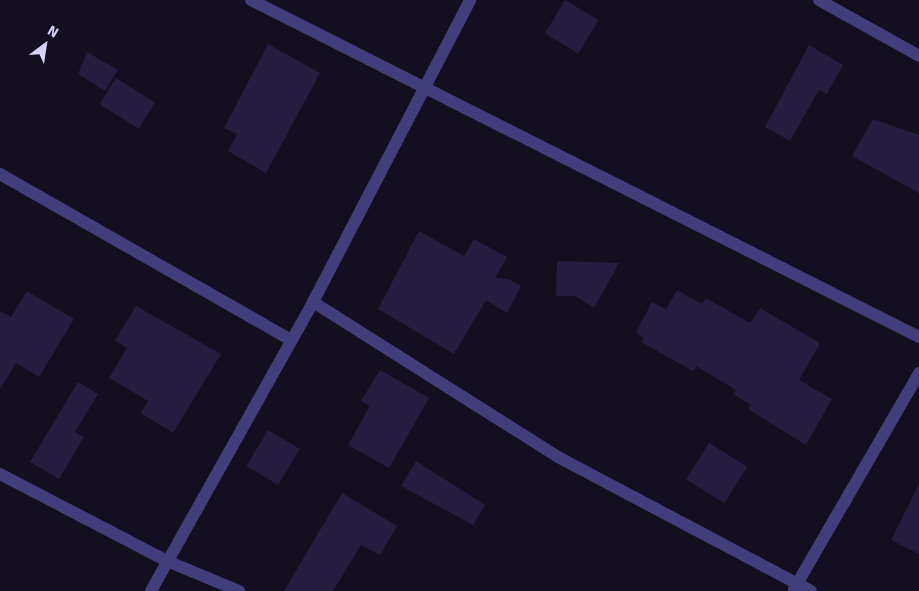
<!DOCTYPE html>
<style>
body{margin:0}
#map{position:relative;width:919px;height:591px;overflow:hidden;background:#130f21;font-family:Signika,sans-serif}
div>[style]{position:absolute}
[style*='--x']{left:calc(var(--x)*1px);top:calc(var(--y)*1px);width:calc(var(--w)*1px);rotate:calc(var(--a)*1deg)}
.building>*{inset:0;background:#251d40;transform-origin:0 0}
.street>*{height:12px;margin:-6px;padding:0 6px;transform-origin:6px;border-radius:6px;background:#423e7c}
span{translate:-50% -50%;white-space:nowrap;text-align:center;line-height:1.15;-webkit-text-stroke:4px #130f21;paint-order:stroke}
.north{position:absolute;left:20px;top:20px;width:50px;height:50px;-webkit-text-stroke:4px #130f21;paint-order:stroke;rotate:31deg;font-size:14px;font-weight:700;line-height:20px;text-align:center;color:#d8d3fb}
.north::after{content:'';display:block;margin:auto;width:18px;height:22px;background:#d8d3fb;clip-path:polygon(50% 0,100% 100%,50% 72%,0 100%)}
</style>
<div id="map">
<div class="building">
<div style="left:565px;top:0;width:39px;height:39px;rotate:31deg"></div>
<div style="clip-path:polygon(268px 44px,320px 73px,266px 173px,228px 151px,237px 134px,224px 128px)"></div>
<div style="clip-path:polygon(809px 45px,843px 65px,827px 94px,819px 90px,790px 141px,765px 127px)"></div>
<div style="clip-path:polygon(87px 52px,118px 70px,105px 91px,78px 74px)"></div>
<div style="left:116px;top:78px;width:46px;height:31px;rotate:32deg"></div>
<div style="clip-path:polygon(873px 119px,919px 135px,919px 193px,852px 156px)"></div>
<div style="clip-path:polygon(419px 231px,464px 256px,474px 239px,507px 257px,495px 278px,508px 279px,521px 286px,507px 313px,486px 300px,454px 354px,378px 309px)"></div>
<div style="clip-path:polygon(557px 261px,619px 263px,594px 308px,575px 296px,556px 296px)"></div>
<div style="clip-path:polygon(677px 290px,702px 304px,706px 298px,750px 323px,760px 308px,820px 343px,799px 380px,832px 399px,806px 445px,748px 409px,751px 405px,733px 394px,736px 390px,696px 366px,693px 371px,641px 342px,644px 338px,636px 332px,652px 302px,666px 309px)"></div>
<div style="clip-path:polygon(27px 291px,74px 319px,39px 377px,16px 363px,0 389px,0 311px,11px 317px)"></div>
<div style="clip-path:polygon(136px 306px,221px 354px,173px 433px,141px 413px,148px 401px,109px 378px,127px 348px,115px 340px)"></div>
<div style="clip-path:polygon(380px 370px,429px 398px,389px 468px,348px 445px,370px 406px,361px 401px)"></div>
<div style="clip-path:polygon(78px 382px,98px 394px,75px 432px,84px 437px,59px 479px,30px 462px)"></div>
<div style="left:268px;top:430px;width:37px;height:42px;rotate:31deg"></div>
<div style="left:709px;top:443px;width:45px;height:43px;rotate:32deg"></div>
<div style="clip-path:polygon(416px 461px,485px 505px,473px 525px,401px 486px)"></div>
<div style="clip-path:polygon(919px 484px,919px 554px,891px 540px)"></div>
<div style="clip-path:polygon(342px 493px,397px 526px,380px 555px,361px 545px,333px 591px,284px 591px)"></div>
</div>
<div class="street">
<div style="--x:251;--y:0;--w:748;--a:26.77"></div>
<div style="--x:819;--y:0;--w:115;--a:29.2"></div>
<div style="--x:0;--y:174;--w:335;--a:29.7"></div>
<div style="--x:313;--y:302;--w:290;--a:32.3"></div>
<div style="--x:558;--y:457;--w:286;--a:27.9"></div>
<div style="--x:0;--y:474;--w:188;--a:27.5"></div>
<div style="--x:167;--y:561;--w:78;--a:22.6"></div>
<div style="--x:794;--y:589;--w:250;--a:-59.9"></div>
<div style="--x:151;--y:591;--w:331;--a:-60.7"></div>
<div style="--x:313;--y:302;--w:340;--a:-62.5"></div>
</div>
<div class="north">N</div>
</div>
